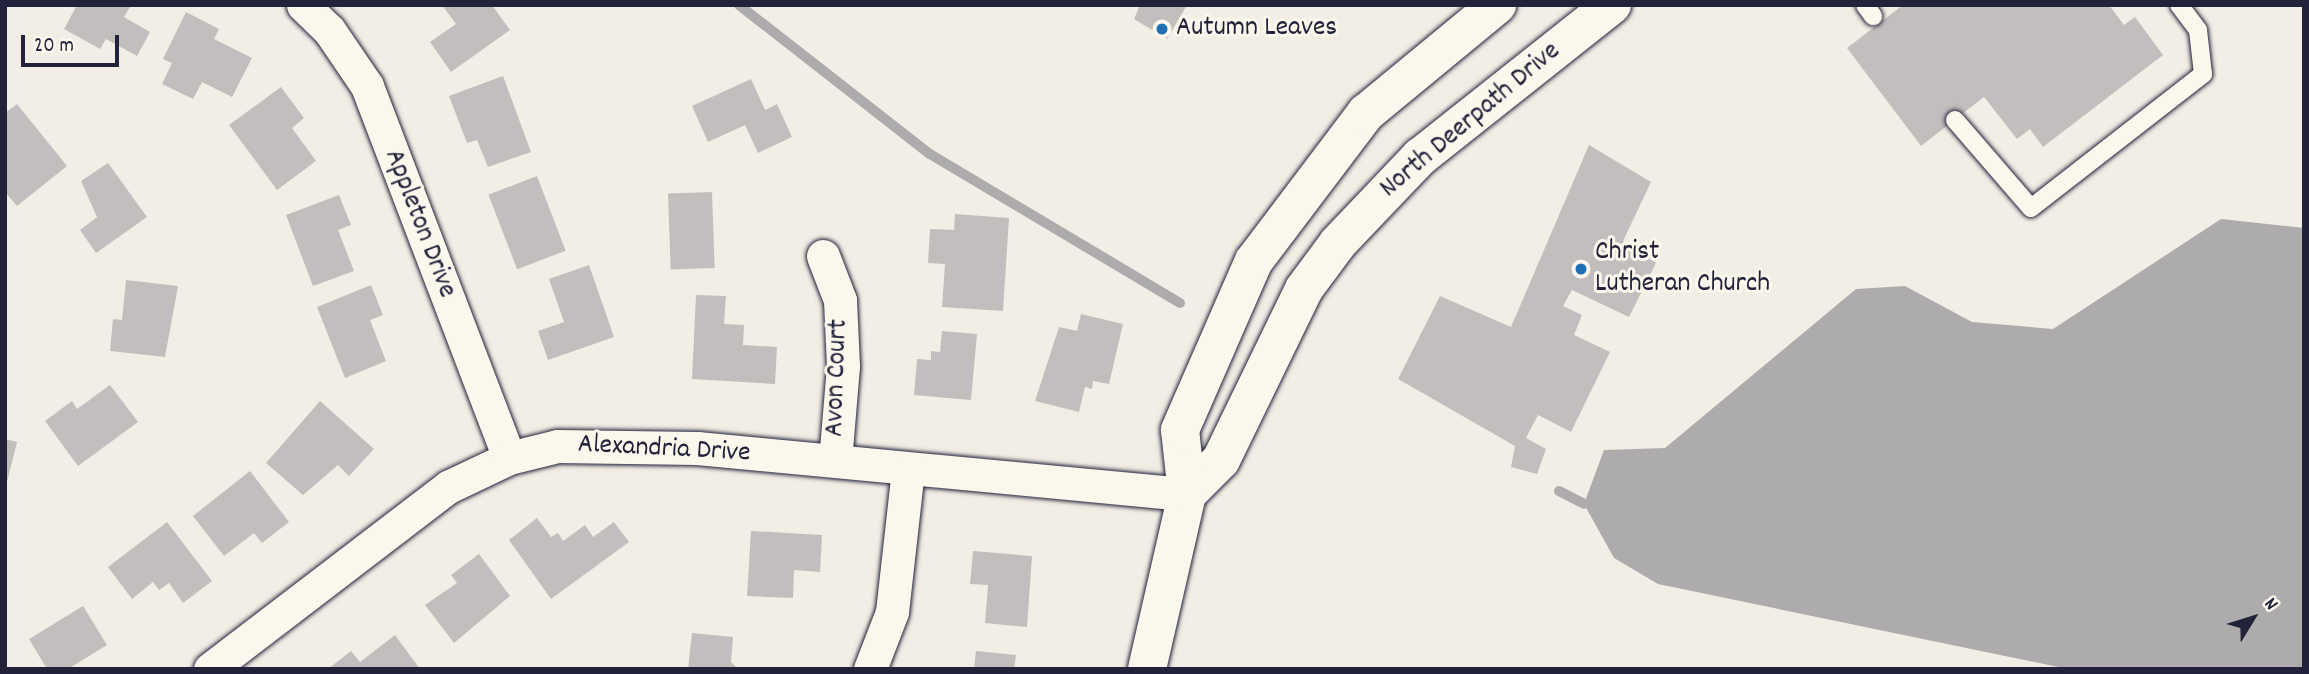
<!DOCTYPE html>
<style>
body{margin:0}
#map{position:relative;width:2309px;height:674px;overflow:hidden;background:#f2eee5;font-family:Dekko,sans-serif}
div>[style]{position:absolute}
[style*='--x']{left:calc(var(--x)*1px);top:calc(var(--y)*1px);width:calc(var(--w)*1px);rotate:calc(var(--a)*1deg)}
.water>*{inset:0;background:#aeabad}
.stream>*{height:10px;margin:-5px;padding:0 5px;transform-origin:5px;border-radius:5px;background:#aeabad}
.building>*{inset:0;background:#c2bebe;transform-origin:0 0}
.roads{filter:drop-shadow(0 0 2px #22223b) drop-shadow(0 0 2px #22223b)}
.service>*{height:18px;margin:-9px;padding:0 9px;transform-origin:9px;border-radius:9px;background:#fbf7ec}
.minor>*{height:33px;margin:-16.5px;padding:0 16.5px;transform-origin:16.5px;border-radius:16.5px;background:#fbf7ec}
.tertiary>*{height:38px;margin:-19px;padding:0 19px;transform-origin:19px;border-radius:19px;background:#fbf7ec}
.dots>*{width:19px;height:19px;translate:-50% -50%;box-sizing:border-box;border:4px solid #fbf7ec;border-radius:50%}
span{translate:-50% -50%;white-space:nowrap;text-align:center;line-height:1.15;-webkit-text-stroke:6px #fbf7ec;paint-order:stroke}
.poi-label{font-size:28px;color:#22223b}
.left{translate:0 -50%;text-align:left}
.street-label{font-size:28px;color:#22223b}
.frame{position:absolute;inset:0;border:7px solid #22223b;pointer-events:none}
.north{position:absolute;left:2218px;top:583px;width:70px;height:70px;-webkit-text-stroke:5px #fbf7ec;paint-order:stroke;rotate:52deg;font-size:19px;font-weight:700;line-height:28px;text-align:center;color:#22223b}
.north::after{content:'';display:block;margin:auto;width:24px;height:32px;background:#22223b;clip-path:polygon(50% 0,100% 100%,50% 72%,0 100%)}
.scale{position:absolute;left:21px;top:35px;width:98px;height:32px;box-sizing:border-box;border:4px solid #22223b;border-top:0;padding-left:9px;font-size:21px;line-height:24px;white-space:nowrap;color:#22223b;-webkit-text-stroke:5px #fbf7ec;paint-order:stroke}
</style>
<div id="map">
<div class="water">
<div style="clip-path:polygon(2221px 219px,2304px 228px,2304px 669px,2068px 669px,1658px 584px,1614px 558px,1584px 504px,1604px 450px,1665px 448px,1856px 289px,1905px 286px,1972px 322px,2053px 329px)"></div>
</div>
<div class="stream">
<div style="--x:739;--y:5;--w:242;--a:38"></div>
<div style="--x:930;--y:154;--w:291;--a:30.8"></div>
<div style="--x:1559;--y:491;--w:28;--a:27"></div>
</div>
<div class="building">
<div style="clip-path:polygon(77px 5px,130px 7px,124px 17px,150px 32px,137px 56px,106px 39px,100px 49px,64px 29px)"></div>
<div style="clip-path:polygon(442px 5px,492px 5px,510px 30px,451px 72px,430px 42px,456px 24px)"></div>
<div style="clip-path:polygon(1140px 5px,1187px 5px,1167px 39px,1134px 19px)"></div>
<div style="clip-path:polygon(1903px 5px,2109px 5px,2124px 25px,2135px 17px,2163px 55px,2043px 147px,2030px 129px,2017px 139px,1984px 97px,1921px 146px,1847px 48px)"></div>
<div style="clip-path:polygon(186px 12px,219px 29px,214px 39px,252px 58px,232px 97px,202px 82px,193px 99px,162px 84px,172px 63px,163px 59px)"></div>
<div style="clip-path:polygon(503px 76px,531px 152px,488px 167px,477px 140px,467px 143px,449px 96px)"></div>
<div style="clip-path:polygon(751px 79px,765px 110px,777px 104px,792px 137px,758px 153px,745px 125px,708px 142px,692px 106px)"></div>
<div style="clip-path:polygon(281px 87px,304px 118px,292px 128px,316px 161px,277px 190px,229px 125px)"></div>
<div style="clip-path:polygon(17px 104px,67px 166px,17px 206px,5px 192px,5px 113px)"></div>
<div style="clip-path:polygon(1589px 145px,1651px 182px,1623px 241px,1656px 263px,1629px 317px,1572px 290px,1563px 306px,1582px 315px,1574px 335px,1610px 352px,1571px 432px,1538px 415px,1526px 438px,1546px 449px,1537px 474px,1511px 467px,1515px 446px,1398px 379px,1440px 296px,1511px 327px)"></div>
<div style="clip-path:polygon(108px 163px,147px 217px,96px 253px,80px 230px,97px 217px,81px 181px)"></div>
<div style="left:537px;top:176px;width:80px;height:52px;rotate:69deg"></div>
<div style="left:712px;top:192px;width:76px;height:44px;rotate:88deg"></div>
<div style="clip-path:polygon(339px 195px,351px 225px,338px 230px,354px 271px,313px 286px,286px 215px)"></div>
<div style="clip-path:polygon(955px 214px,1009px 218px,1003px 311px,942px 307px,945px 264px,928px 263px,930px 229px,954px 230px)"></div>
<div style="clip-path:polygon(589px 265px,614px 337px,548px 360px,538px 331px,564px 322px,549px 279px)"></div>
<div style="clip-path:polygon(126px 280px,178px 286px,165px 357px,110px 351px,113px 319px,122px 320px)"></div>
<div style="clip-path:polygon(371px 285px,383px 315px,370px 320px,386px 361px,345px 378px,317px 307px)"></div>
<div style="clip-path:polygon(696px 295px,726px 296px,724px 324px,744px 325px,743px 345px,777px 347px,775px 384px,692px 379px)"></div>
<div style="clip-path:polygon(1081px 314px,1123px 324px,1109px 384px,1093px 381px,1092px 389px,1085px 387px,1079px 412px,1035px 401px,1059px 327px,1077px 331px)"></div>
<div style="clip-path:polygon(942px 331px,977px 334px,971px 400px,914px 395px,917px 359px,931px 360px,931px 351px,940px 352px)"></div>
<div style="clip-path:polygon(110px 385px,138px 422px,78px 466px,45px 421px,72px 401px,77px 409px)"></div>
<div style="clip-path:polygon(320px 401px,374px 449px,349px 476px,338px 465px,303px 495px,266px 463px)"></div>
<div style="clip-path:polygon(5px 439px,17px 442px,6px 486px,5px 486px)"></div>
<div style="clip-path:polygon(250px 471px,289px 522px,262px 543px,254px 533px,224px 556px,193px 516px)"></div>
<div style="clip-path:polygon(537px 518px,551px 537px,558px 533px,563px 541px,585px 525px,593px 537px,614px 522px,629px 542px,551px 599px,509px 540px)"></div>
<div style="clip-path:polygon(167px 522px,212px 581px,183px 603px,169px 583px,159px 590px,153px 582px,132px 599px,108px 567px)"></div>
<div style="clip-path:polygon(751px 531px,822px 535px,820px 572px,794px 570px,793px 598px,747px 596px)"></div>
<div style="clip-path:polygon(973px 551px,1032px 556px,1027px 627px,985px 623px,988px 585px,970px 584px)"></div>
<div style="clip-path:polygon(479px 554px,510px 596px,454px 643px,425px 605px,457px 583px,451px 575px)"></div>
<div style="clip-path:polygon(83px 606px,107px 645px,68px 669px,47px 669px,29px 639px)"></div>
<div style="clip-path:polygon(692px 633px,733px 637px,731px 662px,738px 669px,688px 669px)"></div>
<div style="clip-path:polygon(395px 635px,420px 669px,328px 669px,351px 651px,360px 662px)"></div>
<div style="clip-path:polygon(976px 651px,1016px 655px,1014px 669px,974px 669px)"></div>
</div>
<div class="roads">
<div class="service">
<div style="--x:1865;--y:5;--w:14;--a:54"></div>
<div style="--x:1955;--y:120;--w:116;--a:49.2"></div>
<div style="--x:2031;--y:208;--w:218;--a:-37.9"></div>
<div style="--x:2203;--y:74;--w:44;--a:-96.5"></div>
<div style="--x:2198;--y:30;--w:31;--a:-127"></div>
</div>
<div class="minor">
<div style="--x:303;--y:5;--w:36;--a:44"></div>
<div style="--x:329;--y:30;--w:68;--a:55.8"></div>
<div style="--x:367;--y:86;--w:398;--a:69.1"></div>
<div style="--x:823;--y:256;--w:47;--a:68.9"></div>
<div style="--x:840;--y:300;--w:66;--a:87.4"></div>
<div style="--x:843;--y:366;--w:95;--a:94.8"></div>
<div style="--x:210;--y:669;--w:300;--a:-37.4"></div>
<div style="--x:448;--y:487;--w:68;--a:-25.4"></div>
<div style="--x:509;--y:458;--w:49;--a:-14"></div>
<div style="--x:557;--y:446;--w:140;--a:0.8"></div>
<div style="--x:697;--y:448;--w:492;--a:5.4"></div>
<div style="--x:870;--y:669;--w:61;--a:-68.9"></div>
<div style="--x:892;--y:612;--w:144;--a:-83.6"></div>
</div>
<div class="tertiary">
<div style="--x:1187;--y:494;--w:48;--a:-45"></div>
<div style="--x:1221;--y:460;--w:190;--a:-64.1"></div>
<div style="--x:1304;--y:289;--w:57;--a:-53.5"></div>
<div style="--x:1338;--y:243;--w:119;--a:-46.4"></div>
<div style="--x:1420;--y:157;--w:245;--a:-38.4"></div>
<div style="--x:1147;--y:669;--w:180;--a:-77.1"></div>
<div style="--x:1187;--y:494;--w:64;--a:-96.2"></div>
<div style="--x:1180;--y:430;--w:184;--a:-66.4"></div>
<div style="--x:1254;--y:261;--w:186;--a:-52.9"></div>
<div style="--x:1366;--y:113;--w:170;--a:-39.5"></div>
</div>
</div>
<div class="dots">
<div style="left:1162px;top:29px;background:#1f6fb2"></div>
<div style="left:1581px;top:269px;background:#1f6fb2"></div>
</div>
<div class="poi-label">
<span class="left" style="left:1176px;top:29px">Autumn Leaves</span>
<span class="left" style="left:1595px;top:269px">Christ<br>Lutheran Church</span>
</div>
<div class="street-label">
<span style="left:1471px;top:121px;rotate:-40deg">North Deerpath Drive</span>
<span style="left:419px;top:224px;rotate:69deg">Appleton Drive</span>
<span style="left:838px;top:378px;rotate:-88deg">Avon Court</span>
<span style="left:664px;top:450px;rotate:3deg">Alexandria Drive</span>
</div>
<div class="frame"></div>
<div class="north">N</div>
<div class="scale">20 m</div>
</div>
